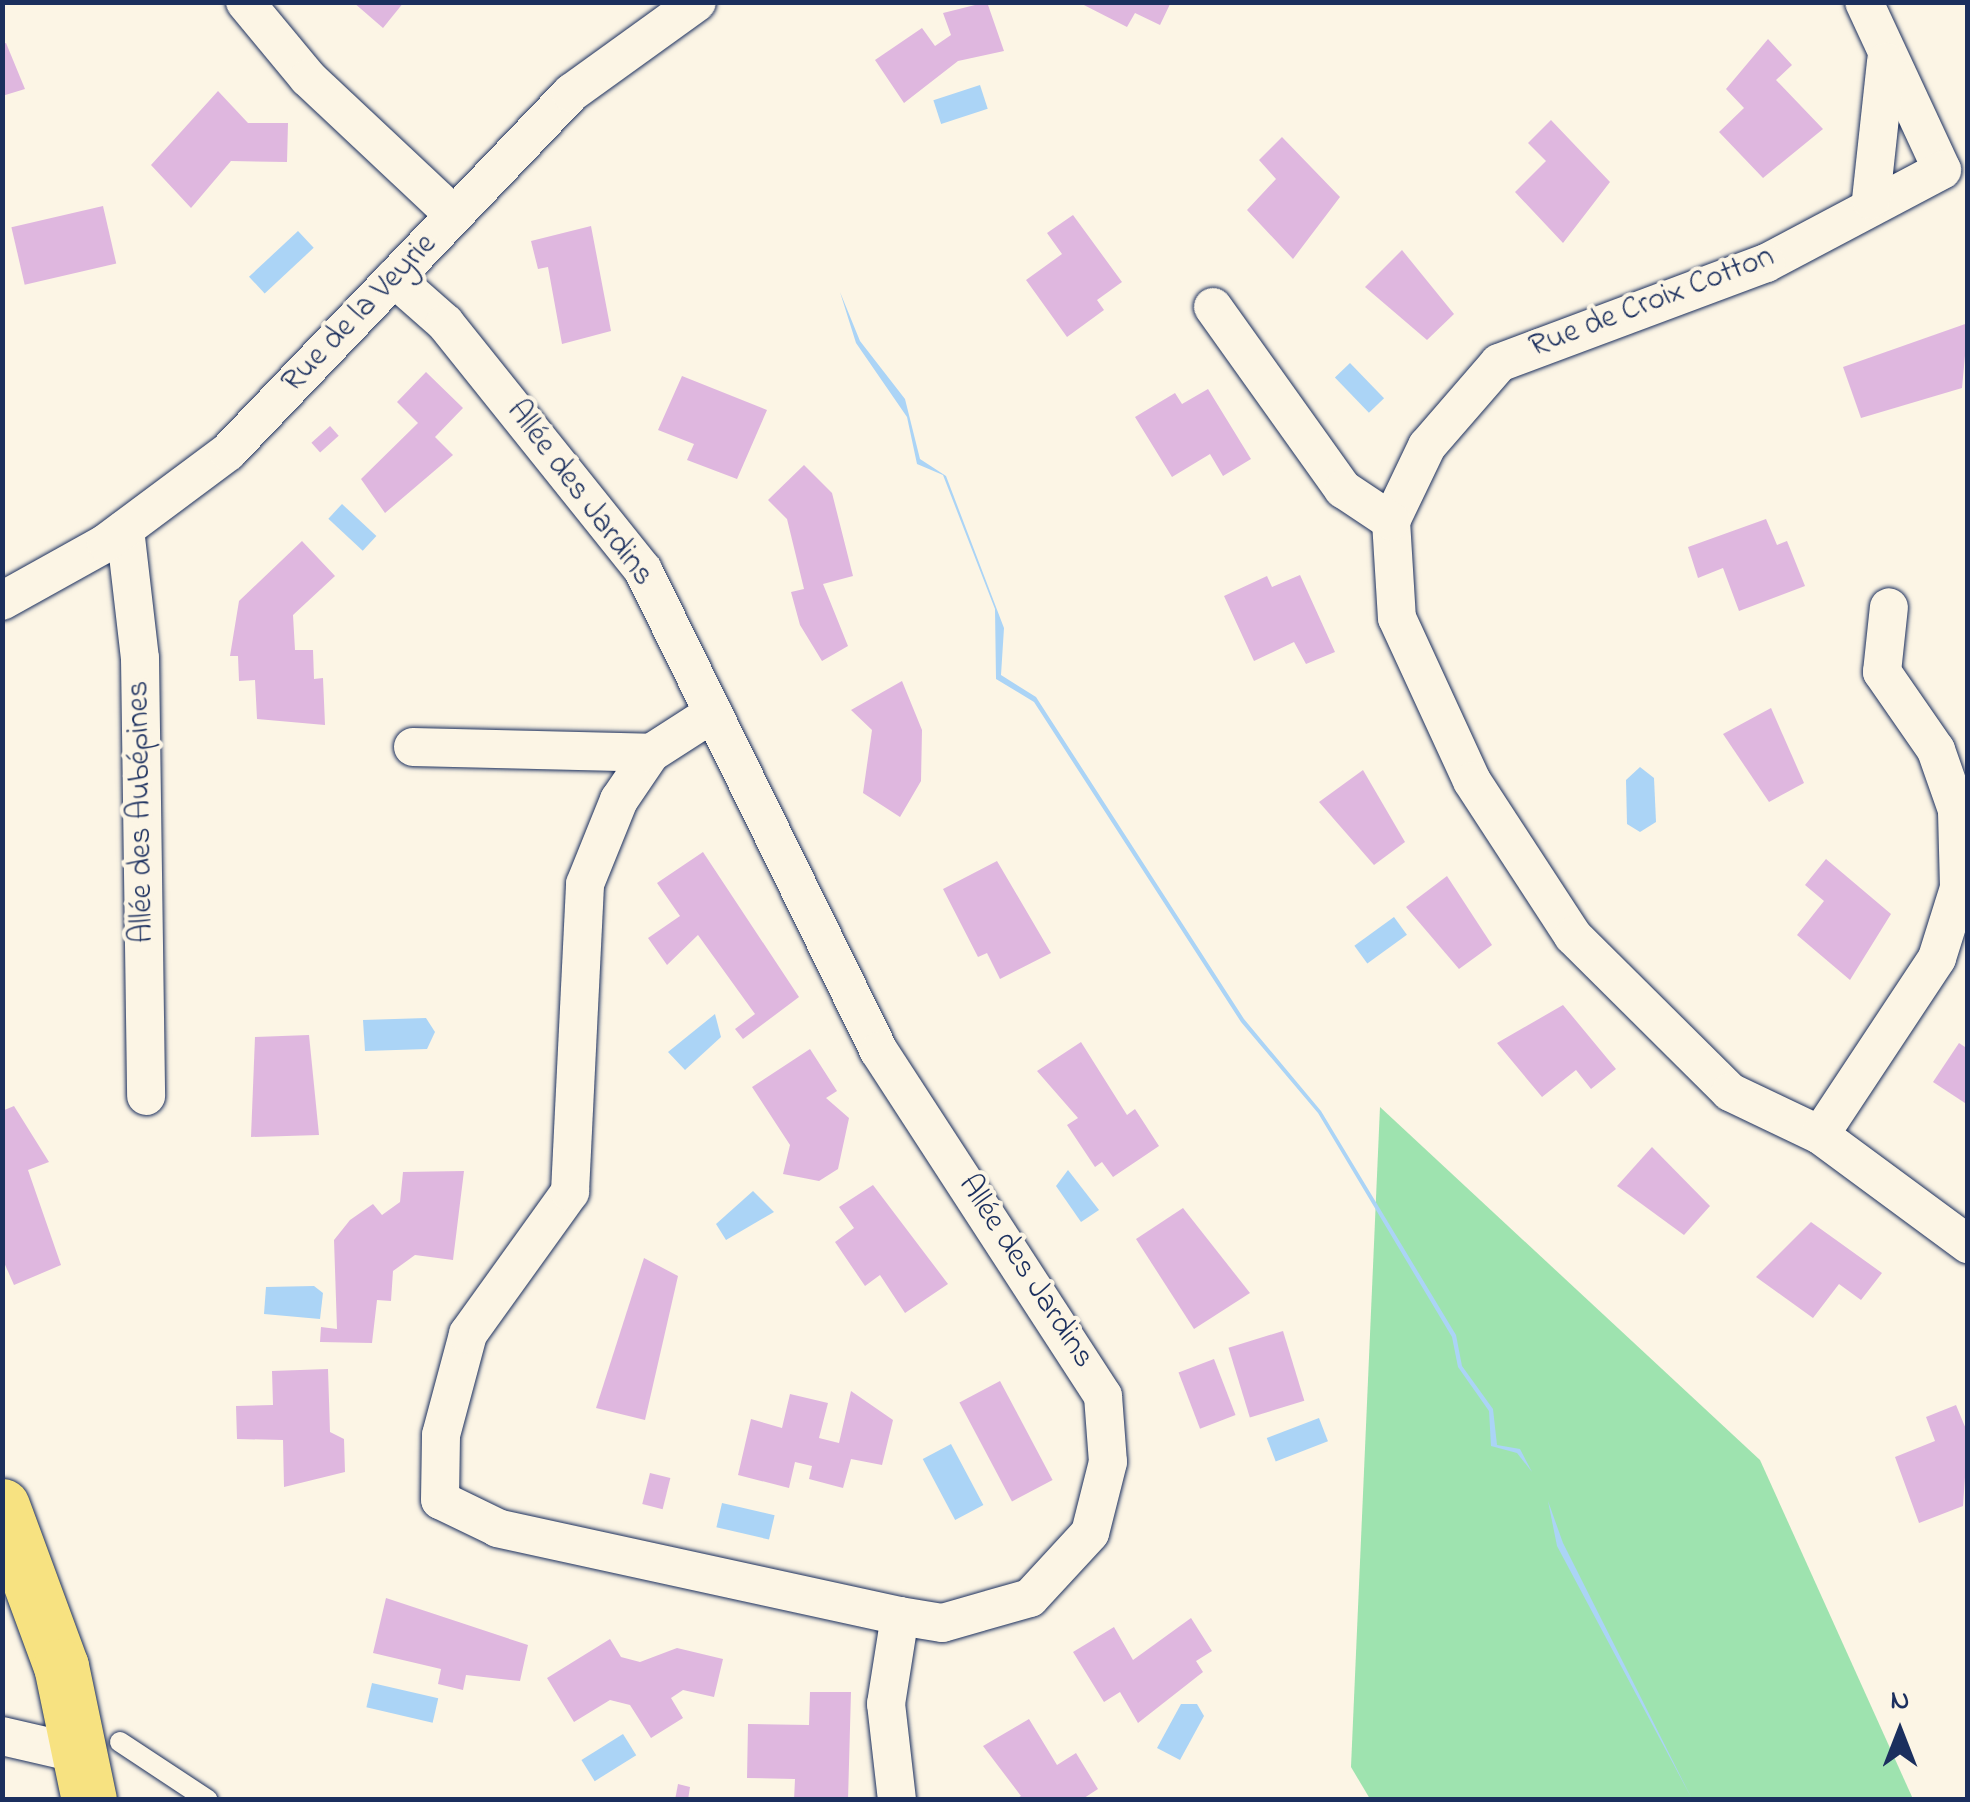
<!DOCTYPE html>
<meta charset="utf-8">
<style>
body{margin:0}
#map{position:relative;width:1970px;height:1802px;overflow:hidden;background:#fcf5e5;font-family:"Indie Flower",sans-serif}
div>[style]{position:absolute}
[style*='--x']{left:calc(var(--x)*1px);top:calc(var(--y)*1px);width:calc(var(--w)*1px);rotate:calc(var(--a)*1deg)}
.green>*{inset:0;background:#9ee3af}
.water>*{inset:0;background:#abd4f6;transform-origin:0 0}
.building>*{inset:0;background:#dfb7df;transform-origin:0 0}
.roads{filter:drop-shadow(0 0 2px #1b2f5e) drop-shadow(0 0 2px #1b2f5e)}
.service>*{height:20px;margin:-10px;padding:0 10px;transform-origin:10px;border-radius:10px;background:#fcf5e5}
.minor>*{height:38px;margin:-19px;padding:0 19px;transform-origin:19px;border-radius:19px;background:#fcf5e5}
.primary>*{height:55px;margin:-27.5px;padding:0 27.5px;transform-origin:27.5px;border-radius:27.5px;background:#f7e281}
span{translate:-50% -50%;white-space:nowrap;text-align:center;line-height:1.15;-webkit-text-stroke:8px #fcf5e5;paint-order:stroke}
.street-label{font-size:32px;color:#1b2f5e}
.frame{position:absolute;inset:0;border:5px solid #1b2f5e;pointer-events:none}
.north{position:absolute;left:1850px;top:1682px;width:100px;height:100px;-webkit-text-stroke:8px #fcf5e5;paint-order:stroke;rotate:0deg;font-size:28px;font-weight:700;line-height:40px;text-align:center;color:#1b2f5e}
.north::after{content:'';display:block;margin:auto;width:35px;height:45px;background:#1b2f5e;clip-path:polygon(50% 0,100% 100%,50% 72%,0 100%)}
</style>
<div id="map">
<div class="green">
<div style="clip-path:polygon(1380px 1107px,1760px 1460px,1913px 1799px,1370px 1799px,1351px 1767px)"></div>
</div>
<div class="water">
<div style="left:980px;top:85px;width:25px;height:49px;rotate:72deg"></div>
<div style="left:298px;top:231px;width:23px;height:67px;rotate:47deg"></div>
<div style="clip-path:polygon(840px 292px,860px 341px,905px 399px,920px 459px,946px 476px,1004px 628px,1001px 675px,1036px 697px,1244px 1019px,1321px 1111px,1456px 1335px,1462px 1366px,1493px 1409px,1497px 1445px,1520px 1449px,1532px 1472px,1517px 1453px,1491px 1446px,1489px 1411px,1458px 1367px,1452px 1337px,1318px 1113px,1241px 1022px,1034px 702px,996px 679px,995px 609px,943px 475px,917px 464px,907px 417px,856px 343px)"></div>
<div style="left:1350px;top:363px;width:49px;height:21px;rotate:46deg"></div>
<div style="left:342px;top:504px;width:47px;height:20px;rotate:43deg"></div>
<div style="clip-path:polygon(1640px 767px,1654px 778px,1656px 822px,1640px 832px,1627px 824px,1626px 780px)"></div>
<div style="left:1394px;top:917px;width:22px;height:49px;rotate:54deg"></div>
<div style="clip-path:polygon(715px 1014px,721px 1037px,685px 1070px,668px 1052px)"></div>
<div style="clip-path:polygon(426px 1018px,435px 1032px,427px 1049px,365px 1051px,363px 1020px)"></div>
<div style="clip-path:polygon(1068px 1170px,1099px 1210px,1081px 1222px,1056px 1186px)"></div>
<div style="clip-path:polygon(753px 1191px,774px 1212px,726px 1240px,716px 1224px)"></div>
<div style="clip-path:polygon(314px 1286px,323px 1293px,320px 1319px,264px 1314px,266px 1287px)"></div>
<div style="left:1319px;top:1418px;width:25px;height:56px;rotate:69deg"></div>
<div style="left:951px;top:1444px;width:69px;height:32px;rotate:62deg"></div>
<div style="clip-path:polygon(1548px 1501px,1563px 1543px,1692px 1799px,1557px 1546px)"></div>
<div style="left:722px;top:1503px;width:54px;height:25px;rotate:13deg"></div>
<div style="left:372px;top:1683px;width:68px;height:25px;rotate:13deg"></div>
<div style="clip-path:polygon(1181px 1704px,1197px 1704px,1204px 1716px,1180px 1760px,1157px 1748px)"></div>
<div style="left:623px;top:1734px;width:25px;height:49px;rotate:58deg"></div>
</div>
<div class="building">
<div style="clip-path:polygon(353px 2px,404px 2px,383px 28px)"></div>
<div style="clip-path:polygon(987px 2px,1004px 51px,958px 61px,904px 103px,875px 60px,922px 28px,935px 46px,951px 35px,943px 13px)"></div>
<div style="clip-path:polygon(1078px 2px,1171px 2px,1160px 25px,1135px 13px,1127px 27px)"></div>
<div style="clip-path:polygon(1768px 39px,1792px 65px,1776px 80px,1823px 129px,1763px 178px,1719px 132px,1744px 108px,1726px 89px)"></div>
<div style="clip-path:polygon(6px 43px,25px 89px,2px 96px,2px 44px)"></div>
<div style="clip-path:polygon(218px 91px,248px 123px,288px 123px,287px 162px,231px 161px,191px 208px,151px 165px)"></div>
<div style="clip-path:polygon(1551px 120px,1610px 182px,1563px 243px,1515px 192px,1546px 161px,1528px 143px)"></div>
<div style="clip-path:polygon(1282px 137px,1340px 197px,1293px 259px,1247px 210px,1276px 179px,1259px 160px)"></div>
<div style="left:103px;top:206px;width:59px;height:94px;rotate:77deg"></div>
<div style="clip-path:polygon(1073px 215px,1122px 282px,1097px 300px,1104px 310px,1067px 337px,1026px 280px,1062px 254px,1047px 233px)"></div>
<div style="clip-path:polygon(591px 226px,611px 331px,562px 344px,548px 267px,538px 269px,531px 241px)"></div>
<div style="clip-path:polygon(1402px 250px,1454px 314px,1427px 340px,1365px 287px)"></div>
<div style="clip-path:polygon(1968px 323px,1962px 388px,1861px 418px,1843px 367px)"></div>
<div style="clip-path:polygon(426px 372px,463px 408px,435px 437px,453px 455px,385px 513px,361px 479px,418px 423px,397px 402px)"></div>
<div style="clip-path:polygon(682px 376px,767px 410px,737px 479px,687px 460px,694px 444px,658px 430px)"></div>
<div style="clip-path:polygon(1208px 389px,1251px 459px,1223px 476px,1210px 454px,1172px 477px,1135px 417px,1175px 393px,1182px 404px)"></div>
<div style="left:330px;top:426px;width:13px;height:25px;rotate:48deg"></div>
<div style="clip-path:polygon(804px 465px,832px 493px,853px 576px,823px 584px,848px 646px,822px 661px,800px 625px,791px 592px,804px 589px,787px 519px,768px 500px)"></div>
<div style="clip-path:polygon(1766px 519px,1777px 545px,1787px 541px,1805px 586px,1739px 611px,1723px 568px,1698px 578px,1688px 547px)"></div>
<div style="clip-path:polygon(302px 541px,335px 576px,293px 615px,295px 650px,313px 650px,314px 679px,323px 678px,325px 725px,257px 719px,255px 680px,239px 681px,238px 656px,230px 656px,239px 601px)"></div>
<div style="clip-path:polygon(1300px 575px,1335px 652px,1306px 664px,1294px 642px,1254px 661px,1224px 596px,1267px 576px,1272px 587px)"></div>
<div style="clip-path:polygon(902px 681px,922px 730px,921px 781px,900px 817px,863px 793px,872px 730px,851px 710px)"></div>
<div style="clip-path:polygon(1771px 708px,1804px 783px,1769px 802px,1723px 734px)"></div>
<div style="clip-path:polygon(1363px 770px,1405px 842px,1374px 865px,1319px 802px)"></div>
<div style="clip-path:polygon(703px 852px,799px 997px,743px 1039px,735px 1029px,755px 1014px,698px 935px,667px 965px,648px 938px,680px 916px,657px 883px)"></div>
<div style="clip-path:polygon(1826px 859px,1891px 914px,1850px 980px,1797px 935px,1824px 901px,1805px 885px)"></div>
<div style="clip-path:polygon(997px 861px,1051px 953px,1000px 979px,987px 953px,978px 957px,943px 889px)"></div>
<div style="clip-path:polygon(1447px 876px,1492px 945px,1459px 969px,1406px 907px)"></div>
<div style="clip-path:polygon(1563px 1005px,1616px 1069px,1591px 1089px,1576px 1070px,1542px 1097px,1497px 1043px)"></div>
<div style="clip-path:polygon(309px 1035px,319px 1135px,251px 1137px,255px 1037px)"></div>
<div style="clip-path:polygon(1081px 1042px,1127px 1115px,1135px 1109px,1159px 1146px,1113px 1177px,1102px 1162px,1095px 1167px,1067px 1125px,1078px 1118px,1037px 1071px)"></div>
<div style="clip-path:polygon(1959px 1043px,1968px 1049px,1968px 1105px,1933px 1082px)"></div>
<div style="clip-path:polygon(810px 1049px,837px 1091px,826px 1098px,849px 1118px,838px 1169px,819px 1181px,783px 1174px,790px 1145px,752px 1087px)"></div>
<div style="clip-path:polygon(14px 1106px,49px 1162px,28px 1170px,61px 1265px,14px 1285px,2px 1258px,2px 1111px)"></div>
<div style="clip-path:polygon(1652px 1147px,1710px 1206px,1684px 1235px,1617px 1186px)"></div>
<div style="clip-path:polygon(464px 1171px,453px 1260px,415px 1255px,393px 1271px,391px 1301px,377px 1300px,372px 1343px,320px 1342px,321px 1327px,337px 1329px,334px 1240px,350px 1220px,373px 1204px,382px 1215px,400px 1202px,403px 1172px)"></div>
<div style="clip-path:polygon(873px 1185px,948px 1284px,905px 1313px,880px 1275px,865px 1286px,835px 1242px,854px 1228px,839px 1207px)"></div>
<div style="clip-path:polygon(1183px 1208px,1250px 1293px,1194px 1329px,1136px 1239px)"></div>
<div style="clip-path:polygon(1811px 1222px,1882px 1273px,1861px 1300px,1839px 1284px,1813px 1318px,1756px 1277px)"></div>
<div style="clip-path:polygon(644px 1258px,678px 1276px,645px 1420px,596px 1408px)"></div>
<div style="left:1283px;top:1331px;width:73px;height:57px;rotate:73deg"></div>
<div style="left:1214px;top:1359px;width:60px;height:38px;rotate:69deg"></div>
<div style="clip-path:polygon(328px 1369px,330px 1432px,344px 1439px,345px 1472px,284px 1487px,283px 1440px,237px 1439px,236px 1406px,273px 1405px,272px 1371px)"></div>
<div style="left:1000px;top:1381px;width:112px;height:46px;rotate:62deg"></div>
<div style="clip-path:polygon(851px 1391px,893px 1420px,882px 1465px,851px 1459px,843px 1488px,809px 1479px,812px 1466px,795px 1462px,789px 1488px,738px 1475px,751px 1419px,782px 1428px,790px 1394px,828px 1403px,819px 1438px,839px 1443px)"></div>
<div style="clip-path:polygon(1956px 1405px,1968px 1434px,1963px 1506px,1919px 1523px,1895px 1457px,1935px 1441px,1926px 1417px)"></div>
<div style="left:650px;top:1473px;width:21px;height:32px;rotate:14deg"></div>
<div style="clip-path:polygon(386px 1598px,528px 1645px,520px 1681px,466px 1675px,463px 1690px,438px 1684px,441px 1669px,373px 1653px)"></div>
<div style="clip-path:polygon(1191px 1618px,1212px 1651px,1196px 1661px,1203px 1672px,1138px 1723px,1120px 1692px,1104px 1702px,1073px 1652px,1114px 1627px,1133px 1660px)"></div>
<div style="clip-path:polygon(610px 1639px,621px 1657px,640px 1662px,677px 1648px,723px 1659px,714px 1697px,683px 1690px,671px 1698px,683px 1718px,651px 1738px,630px 1705px,610px 1700px,574px 1722px,547px 1678px)"></div>
<div style="clip-path:polygon(810px 1692px,851px 1692px,848px 1800px,794px 1800px,795px 1779px,747px 1778px,748px 1724px,809px 1725px)"></div>
<div style="clip-path:polygon(1029px 1719px,1057px 1765px,1076px 1753px,1098px 1789px,1081px 1800px,1014px 1800px,1021px 1796px,983px 1746px)"></div>
<div style="clip-path:polygon(678px 1784px,690px 1787px,688px 1800px,675px 1800px)"></div>
</div>
<div class="roads">
<div class="service">
<div style="--x:120;--y:1742;--w:105;--a:33.4"></div>
</div>
<div class="minor">
<div style="--x:245;--y:2;--w:99;--a:50.3"></div>
<div style="--x:308;--y:78;--w:200;--a:43.2"></div>
<div style="--x:1864;--y:2;--w:185;--a:65.1"></div>
<div style="--x:1942;--y:170;--w:199;--a:152.1"></div>
<div style="--x:1766;--y:263;--w:285;--a:159.5"></div>
<div style="--x:1499;--y:363;--w:110;--a:130.9"></div>
<div style="--x:1427;--y:446;--w:83;--a:115.6"></div>
<div style="--x:1391;--y:521;--w:97;--a:86.5"></div>
<div style="--x:1397;--y:618;--w:179;--a:65.3"></div>
<div style="--x:1472;--y:781;--w:185;--a:56.9"></div>
<div style="--x:1573;--y:936;--w:221;--a:44.8"></div>
<div style="--x:1730;--y:1092;--w:100;--a:25.5"></div>
<div style="--x:1820;--y:1135;--w:184;--a:36.4"></div>
<div style="--x:1871;--y:200;--w:139;--a:-83.8"></div>
<div style="--x:394;--y:278;--w:68;--a:41.4"></div>
<div style="--x:445;--y:323;--w:317;--a:51.3"></div>
<div style="--x:643;--y:570;--w:536;--a:63.87"></div>
<div style="--x:879;--y:1051;--w:411;--a:57"></div>
<div style="--x:1103;--y:1396;--w:66;--a:85.7"></div>
<div style="--x:1108;--y:1462;--w:73;--a:104.2"></div>
<div style="--x:1090;--y:1533;--w:88;--a:132.7"></div>
<div style="--x:1030;--y:1598;--w:91;--a:164.1"></div>
<div style="--x:942;--y:1623;--w:43;--a:-170.5"></div>
<div style="--x:900;--y:1616;--w:412;--a:-167.7"></div>
<div style="--x:498;--y:1528;--w:64;--a:-154.2"></div>
<div style="--x:440;--y:1500;--w:65;--a:-89.1"></div>
<div style="--x:441;--y:1435;--w:105;--a:-75"></div>
<div style="--x:468;--y:1334;--w:175;--a:-54.3"></div>
<div style="--x:570;--y:1192;--w:308;--a:-87.2"></div>
<div style="--x:585;--y:884;--w:91;--a:-68"></div>
<div style="--x:619;--y:800;--w:57;--a:-55.8"></div>
<div style="--x:1213;--y:307;--w:224;--a:54.5"></div>
<div style="--x:1343;--y:489;--w:58;--a:33.7"></div>
<div style="--x:125;--y:529;--w:130;--a:83.4"></div>
<div style="--x:140;--y:658;--w:438;--a:89.2"></div>
<div style="--x:2;--y:601;--w:119;--a:-29.1"></div>
<div style="--x:106;--y:543;--w:152;--a:-36.7"></div>
<div style="--x:228;--y:452;--w:497;--a:-46.3"></div>
<div style="--x:571;--y:93;--w:155;--a:-35.8"></div>
<div style="--x:413;--y:747;--w:238;--a:1.4"></div>
<div style="--x:651;--y:753;--w:74;--a:-32.8"></div>
<div style="--x:1820;--y:1135;--w:212;--a:-56.5"></div>
<div style="--x:1937;--y:958;--w:73;--a:-72.6"></div>
<div style="--x:1959;--y:888;--w:78;--a:-91.5"></div>
<div style="--x:1957;--y:810;--w:64;--a:-109.3"></div>
<div style="--x:1936;--y:750;--w:95;--a:-124.7"></div>
<div style="--x:1882;--y:672;--w:65;--a:-83.9"></div>
<div style="--x:2;--y:1736;--w:80;--a:13"></div>
<div style="--x:897;--y:1800;--w:97;--a:-96.5"></div>
<div style="--x:886;--y:1704;--w:89;--a:-81"></div>
</div>
<div class="primary">
<div style="--x:2;--y:1506;--w:171;--a:69.8"></div>
<div style="--x:61;--y:1666;--w:137;--a:78.2"></div>
</div>
</div>
<div class="street-label">
<span style="left:1652px;top:303px;rotate:-21deg">Rue de Croix Cotton</span>
<span style="left:360px;top:314px;rotate:-46deg">Rue de la Veyrie</span>
<span style="left:579px;top:494px;rotate:53deg">Allée des Jardins</span>
<span style="left:142px;top:812px;rotate:-91deg">Allée des Aubépines</span>
<span style="left:1025px;top:1272px;rotate:57deg">Allée des Jardins</span>
</div>
<div class="frame"></div>
<div class="north">N</div>
</div>
